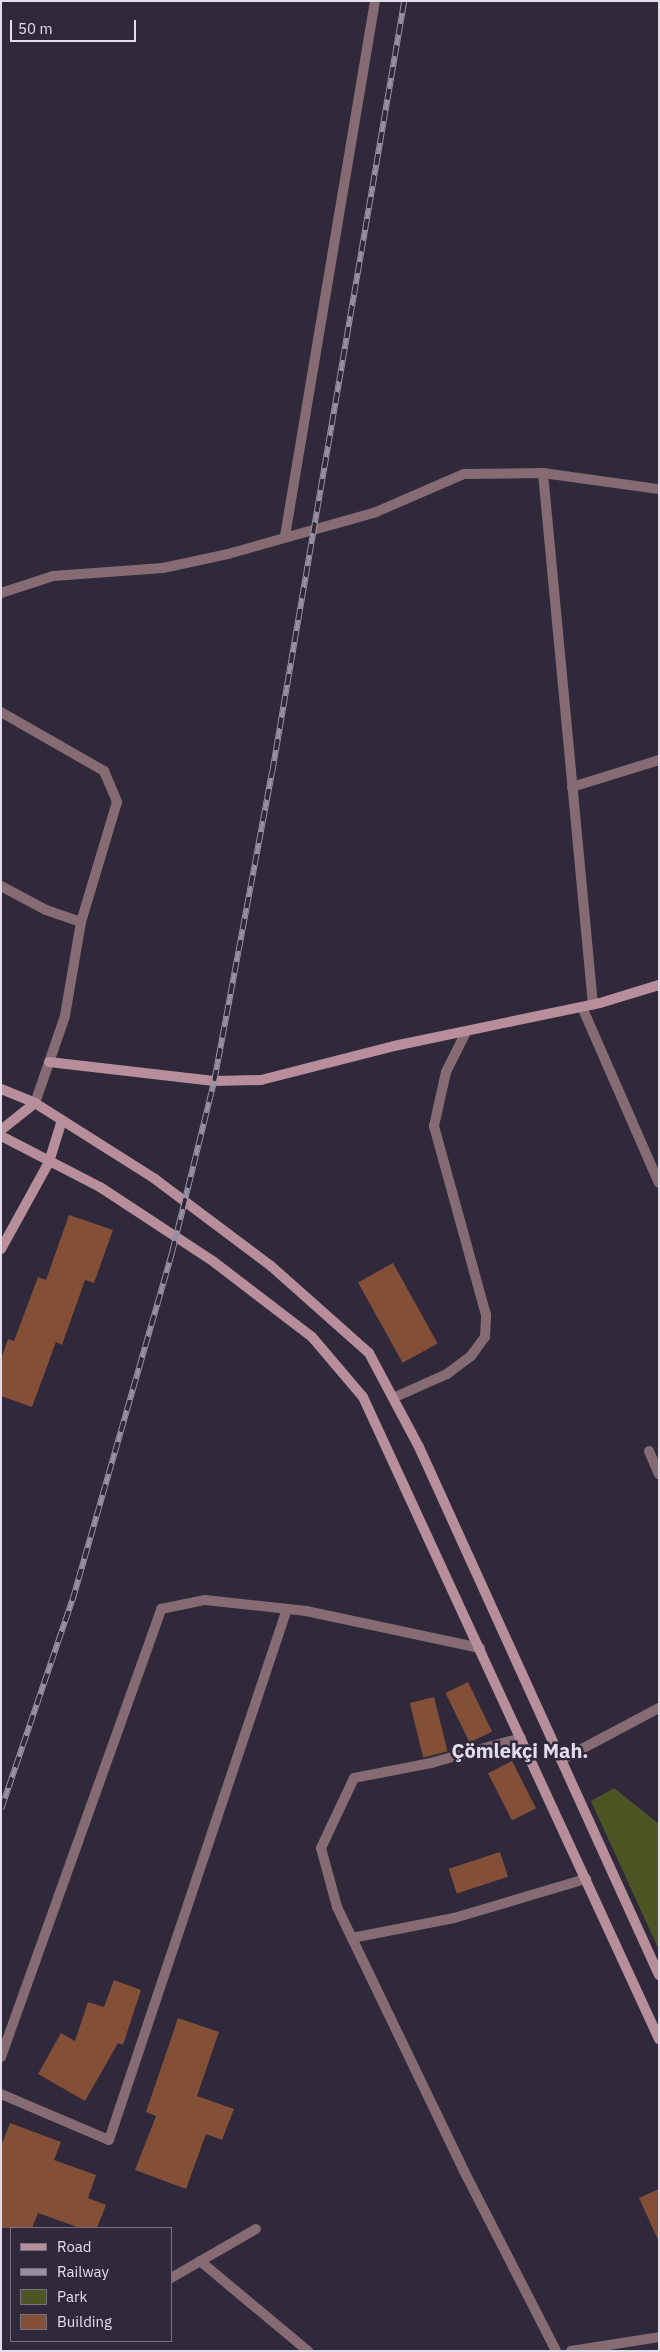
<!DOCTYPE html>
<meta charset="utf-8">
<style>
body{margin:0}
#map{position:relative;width:660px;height:2352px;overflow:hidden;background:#2f293b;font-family:"IBM Plex Sans",sans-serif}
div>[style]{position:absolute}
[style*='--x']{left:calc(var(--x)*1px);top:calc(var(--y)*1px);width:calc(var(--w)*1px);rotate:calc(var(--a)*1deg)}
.green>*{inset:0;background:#4e5525}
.building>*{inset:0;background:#834f37;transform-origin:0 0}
.street>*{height:10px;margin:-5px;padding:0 5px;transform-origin:5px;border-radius:5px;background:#866b73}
.secondary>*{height:10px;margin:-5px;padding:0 5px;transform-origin:5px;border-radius:5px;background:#b88e9a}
.rail>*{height:5.5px;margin-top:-2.75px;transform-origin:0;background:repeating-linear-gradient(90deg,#2f293b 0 11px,#9691a0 0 22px);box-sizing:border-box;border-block:1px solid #9691a0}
span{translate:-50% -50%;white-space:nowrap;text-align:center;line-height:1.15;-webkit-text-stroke:5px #2f293b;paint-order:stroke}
.district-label{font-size:20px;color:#e2deeb;font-weight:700}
.frame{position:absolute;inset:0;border:2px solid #e2deeb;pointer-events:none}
.legend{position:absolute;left:10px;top:2227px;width:162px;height:115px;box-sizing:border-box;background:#2f293b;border:1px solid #777181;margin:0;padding:6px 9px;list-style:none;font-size:15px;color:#e2deeb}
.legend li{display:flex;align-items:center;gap:10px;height:25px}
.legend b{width:25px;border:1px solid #777181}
.scale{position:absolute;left:10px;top:20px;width:126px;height:22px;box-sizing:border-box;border:2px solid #e2deeb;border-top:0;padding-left:6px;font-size:15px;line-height:18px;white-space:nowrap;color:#e2deeb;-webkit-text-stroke:4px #2f293b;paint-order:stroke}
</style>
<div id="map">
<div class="green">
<div style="clip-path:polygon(614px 1788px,659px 1824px,659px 1950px,591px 1801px)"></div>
</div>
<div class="building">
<div style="clip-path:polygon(69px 1215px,113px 1230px,94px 1283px,85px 1280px,62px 1345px,56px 1342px,32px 1407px,1px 1396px,1px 1359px,8px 1339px,14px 1341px,38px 1277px,46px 1280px)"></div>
<div style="left:393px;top:1263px;width:92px;height:40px;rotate:61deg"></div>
<div style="left:468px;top:1682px;width:55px;height:25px;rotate:64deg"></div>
<div style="left:434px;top:1697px;width:56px;height:25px;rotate:76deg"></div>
<div style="left:512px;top:1761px;width:53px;height:27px;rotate:63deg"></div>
<div style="left:500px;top:1852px;width:26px;height:54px;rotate:72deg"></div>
<div style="clip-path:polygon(114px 1980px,141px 1990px,123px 2045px,118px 2043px,85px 2101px,38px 2074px,61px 2033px,75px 2041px,88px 2002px,104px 2007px)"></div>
<div style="clip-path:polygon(178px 2018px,219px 2032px,197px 2096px,234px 2109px,222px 2140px,206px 2134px,186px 2189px,135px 2170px,156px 2116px,146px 2112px)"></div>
<div style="clip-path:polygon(10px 2123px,61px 2142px,54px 2160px,96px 2175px,88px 2198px,106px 2205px,97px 2228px,80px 2228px,38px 2213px,32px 2228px,1px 2228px,1px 2146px)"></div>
<div style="clip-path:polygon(659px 2189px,659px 2242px,639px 2198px)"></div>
</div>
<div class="street">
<div style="--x:543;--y:473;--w:534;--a:84.63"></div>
<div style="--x:285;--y:536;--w:543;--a:-80.45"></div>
<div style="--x:1;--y:593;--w:55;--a:-18.1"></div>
<div style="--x:53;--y:576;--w:110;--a:-4.2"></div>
<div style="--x:163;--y:568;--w:66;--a:-12.2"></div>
<div style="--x:228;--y:554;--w:154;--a:-15.8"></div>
<div style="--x:376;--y:512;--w:96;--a:-23.4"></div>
<div style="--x:464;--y:474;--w:79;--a:-0.7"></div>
<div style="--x:543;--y:473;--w:117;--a:7.9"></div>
<div style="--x:1;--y:712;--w:119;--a:29.8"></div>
<div style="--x:104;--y:771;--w:34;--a:67"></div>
<div style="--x:117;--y:802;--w:125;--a:106.7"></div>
<div style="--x:81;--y:922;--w:95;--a:99.7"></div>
<div style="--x:65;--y:1016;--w:92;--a:109"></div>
<div style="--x:572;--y:787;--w:91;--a:-17.2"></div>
<div style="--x:1;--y:886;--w:51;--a:28.1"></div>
<div style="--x:46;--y:910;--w:37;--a:19"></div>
<div style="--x:582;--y:1007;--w:192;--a:66.4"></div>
<div style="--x:393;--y:1398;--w:59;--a:-24"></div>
<div style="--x:447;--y:1374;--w:30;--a:-37"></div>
<div style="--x:471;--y:1356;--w:24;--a:-54"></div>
<div style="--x:485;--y:1337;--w:22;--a:-87"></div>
<div style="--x:486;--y:1315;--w:196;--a:-105.4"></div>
<div style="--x:434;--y:1126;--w:55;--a:-77.5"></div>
<div style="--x:446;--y:1072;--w:45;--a:-63.4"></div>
<div style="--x:649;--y:1451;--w:25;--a:67"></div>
<div style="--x:521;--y:1738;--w:93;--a:164.5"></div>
<div style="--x:431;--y:1763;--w:78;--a:169"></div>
<div style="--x:354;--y:1778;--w:77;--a:115.2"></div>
<div style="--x:321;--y:1848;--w:61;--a:74.8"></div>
<div style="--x:337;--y:1907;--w:293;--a:64.3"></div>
<div style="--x:464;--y:2171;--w:202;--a:62.9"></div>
<div style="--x:561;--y:1760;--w:111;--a:-28"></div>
<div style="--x:352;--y:1938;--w:104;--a:-11.1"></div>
<div style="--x:454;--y:1918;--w:138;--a:-16.5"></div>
<div style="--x:1;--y:2057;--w:476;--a:-70.3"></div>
<div style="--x:161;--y:1609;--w:45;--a:-11.6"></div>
<div style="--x:205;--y:1600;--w:102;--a:6.2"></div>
<div style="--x:306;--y:1611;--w:178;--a:12"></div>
<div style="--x:1;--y:2094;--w:117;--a:23.1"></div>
<div style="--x:109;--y:2140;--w:560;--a:-71.47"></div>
<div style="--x:200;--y:2261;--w:141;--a:39.8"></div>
<div style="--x:171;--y:2278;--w:98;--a:-30"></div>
<div style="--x:571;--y:2351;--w:89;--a:-9"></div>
</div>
<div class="secondary">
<div style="--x:49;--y:1062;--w:166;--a:6.6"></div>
<div style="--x:214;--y:1081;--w:47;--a:-1.2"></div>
<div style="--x:261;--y:1080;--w:137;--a:-14.3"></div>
<div style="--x:394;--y:1046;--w:210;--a:-11.8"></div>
<div style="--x:600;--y:1003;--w:62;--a:-17"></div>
<div style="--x:1;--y:1089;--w:37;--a:22"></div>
<div style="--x:35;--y:1103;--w:142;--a:32.3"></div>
<div style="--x:155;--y:1179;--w:145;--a:36.9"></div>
<div style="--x:271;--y:1266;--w:131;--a:41.6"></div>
<div style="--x:369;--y:1353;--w:106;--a:62"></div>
<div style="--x:419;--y:1447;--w:580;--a:65.56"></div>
<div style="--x:1;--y:1130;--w:43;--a:-38.5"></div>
<div style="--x:1;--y:1136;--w:111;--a:27.3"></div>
<div style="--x:100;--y:1187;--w:136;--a:33.3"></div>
<div style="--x:214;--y:1262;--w:123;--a:37.4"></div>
<div style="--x:312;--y:1337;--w:79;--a:49.6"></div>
<div style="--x:363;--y:1397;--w:707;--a:65.25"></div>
<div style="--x:1;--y:1249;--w:99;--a:-61.1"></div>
<div style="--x:49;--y:1162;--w:44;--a:-72.8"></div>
</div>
<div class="rail">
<div style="--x:1;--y:1809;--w:220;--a:-71.2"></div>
<div style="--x:72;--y:1601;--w:363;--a:-74"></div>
<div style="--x:172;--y:1252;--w:176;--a:-76.2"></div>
<div style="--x:214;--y:1081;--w:314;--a:-79.4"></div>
<div style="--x:272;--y:772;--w:782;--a:-80.28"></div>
</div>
<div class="district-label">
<span style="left:520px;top:1750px">Çömlekçi Mah.</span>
</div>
<div class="frame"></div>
<ul class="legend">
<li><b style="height:6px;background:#b88e9a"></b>Road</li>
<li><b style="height:6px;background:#9691a0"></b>Railway</li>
<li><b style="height:14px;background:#4e5525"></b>Park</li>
<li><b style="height:14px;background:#834f37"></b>Building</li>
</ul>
<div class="scale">50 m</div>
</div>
